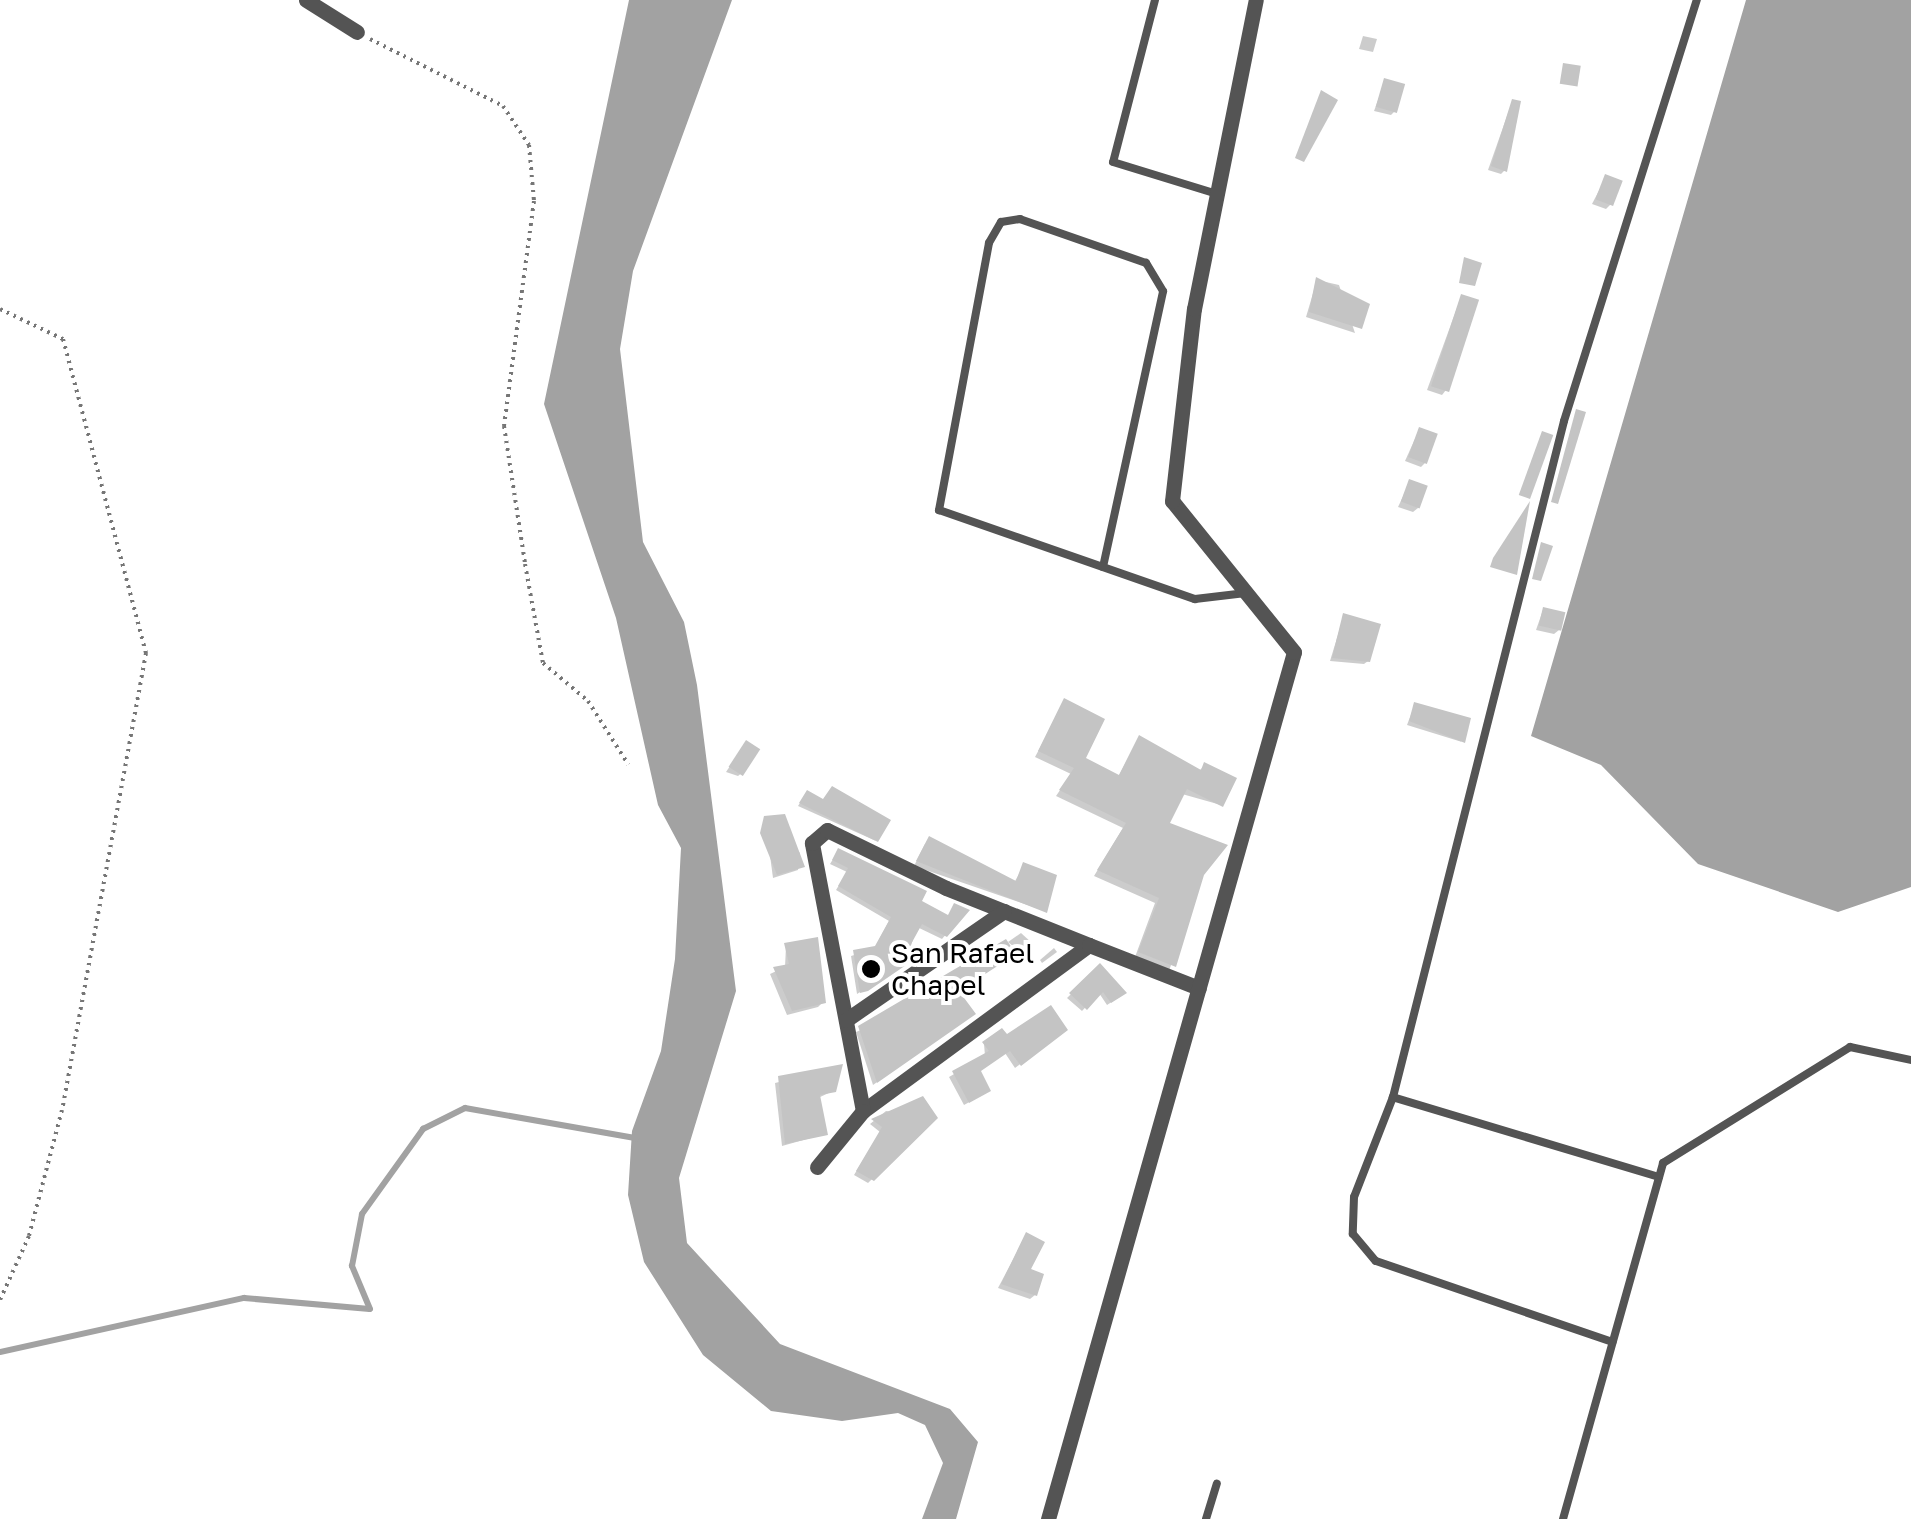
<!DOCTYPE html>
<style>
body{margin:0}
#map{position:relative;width:1911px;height:1519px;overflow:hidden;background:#fff;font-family:"Golos Text",sans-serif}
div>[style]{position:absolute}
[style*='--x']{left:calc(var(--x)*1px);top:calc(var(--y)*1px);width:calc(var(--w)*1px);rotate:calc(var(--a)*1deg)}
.water>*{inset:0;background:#a2a2a2}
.shadow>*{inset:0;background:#0003}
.stream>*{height:6px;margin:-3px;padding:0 3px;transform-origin:3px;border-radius:3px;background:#a2a2a2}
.building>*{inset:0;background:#c4c4c4;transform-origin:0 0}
.path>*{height:4px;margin-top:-2px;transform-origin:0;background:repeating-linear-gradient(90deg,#767676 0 2.5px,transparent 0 7.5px)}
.lane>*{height:8px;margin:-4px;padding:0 4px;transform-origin:4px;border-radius:4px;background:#545454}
.street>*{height:15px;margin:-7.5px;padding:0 7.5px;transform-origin:7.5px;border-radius:7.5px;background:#545454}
.dots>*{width:28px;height:28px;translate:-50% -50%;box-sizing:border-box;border:5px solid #fff;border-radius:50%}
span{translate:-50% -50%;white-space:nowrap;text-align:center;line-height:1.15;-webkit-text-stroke:8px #fff;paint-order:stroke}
.poi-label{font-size:28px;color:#000}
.left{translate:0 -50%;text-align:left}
</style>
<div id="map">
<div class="water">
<div style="clip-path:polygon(629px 0,732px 0,633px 271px,620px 349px,643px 542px,684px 622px,697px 685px,736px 991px,679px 1178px,687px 1243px,780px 1344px,950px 1409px,978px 1442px,956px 1519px,922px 1519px,943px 1463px,925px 1425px,898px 1413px,842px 1421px,771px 1411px,703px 1355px,644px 1262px,628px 1195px,632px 1131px,661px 1051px,675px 959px,681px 848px,658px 805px,616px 618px,544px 404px)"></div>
<div style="clip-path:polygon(1746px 0,1911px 0,1911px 887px,1838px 912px,1698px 864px,1601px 765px,1531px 736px)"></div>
</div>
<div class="shadow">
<div style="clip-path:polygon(1363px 36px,1377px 39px,1373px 52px,1359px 49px)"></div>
<div style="clip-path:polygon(1385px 81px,1396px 110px,1391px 115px,1374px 111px)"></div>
<div style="clip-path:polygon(1512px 102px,1505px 170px,1501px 174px,1488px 170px)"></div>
<div style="clip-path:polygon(1606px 177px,1611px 204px,1606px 209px,1592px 204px)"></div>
<div style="clip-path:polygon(1317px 280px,1339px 285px,1355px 333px,1306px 317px)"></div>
<div style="clip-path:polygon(1461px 297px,1446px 390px,1442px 395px,1427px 390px)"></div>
<div style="clip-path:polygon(1419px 430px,1426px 462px,1421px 467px,1405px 461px)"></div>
<div style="clip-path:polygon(1410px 482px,1418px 508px,1413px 512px,1398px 507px)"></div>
<div style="clip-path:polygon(1543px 610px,1559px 630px,1554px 634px,1536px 630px)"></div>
<div style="clip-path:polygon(1344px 615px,1368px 661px,1364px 664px,1330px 661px)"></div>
<div style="clip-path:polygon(1065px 701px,1083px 760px,1118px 777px,1139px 738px,1199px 771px,1205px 765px,1221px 805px,1182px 794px,1167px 825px,1202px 873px,1169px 971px,1135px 957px,1155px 903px,1094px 876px,1123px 828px,1056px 796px,1071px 774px,1035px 757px)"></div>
<div style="clip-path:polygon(1415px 704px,1462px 742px,1407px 725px)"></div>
<div style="clip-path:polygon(742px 748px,743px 772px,738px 776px,726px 772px)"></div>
<div style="clip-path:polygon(805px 795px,823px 802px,876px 841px,798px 806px)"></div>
<div style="clip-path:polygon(765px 818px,800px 853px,798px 870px,773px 878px)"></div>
<div style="clip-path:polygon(925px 844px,1014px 883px,1024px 865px,1045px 911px,914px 866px)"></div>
<div style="clip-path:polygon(838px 851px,947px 918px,966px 911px,942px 939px,917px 927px,905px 964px,857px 994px,851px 956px,874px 949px,889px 921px,836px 890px,847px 872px,830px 864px)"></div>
<div style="clip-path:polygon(1021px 933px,1032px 943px,1019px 951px,1008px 942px)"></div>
<div style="clip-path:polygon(786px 946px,823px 1002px,818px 1007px,787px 1015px,770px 974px,785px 967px)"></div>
<div style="clip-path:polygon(1054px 948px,1057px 952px,1042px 963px,1040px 960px)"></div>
<div style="clip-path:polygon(1100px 966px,1121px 996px,1107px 1005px,1099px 993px,1082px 1011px,1067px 998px)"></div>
<div style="clip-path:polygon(956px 991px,969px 1017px,873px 1085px,856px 1032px)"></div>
<div style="clip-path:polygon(1060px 1034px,1015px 1068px,1005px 1053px,978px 1072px,984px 1094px,964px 1105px,949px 1077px,985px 1056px,984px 1044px)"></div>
<div style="clip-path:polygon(841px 1067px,833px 1091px,818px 1098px,825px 1134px,782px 1146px,775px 1083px)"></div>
<div style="clip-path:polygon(886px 1111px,935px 1118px,868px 1183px,854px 1175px,880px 1132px,870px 1124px)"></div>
<div style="clip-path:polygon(1026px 1235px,1035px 1295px,1030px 1299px,998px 1288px)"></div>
</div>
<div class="stream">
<div style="--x:0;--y:1352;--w:250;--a:-12.5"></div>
<div style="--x:244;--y:1298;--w:126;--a:5"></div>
<div style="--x:370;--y:1309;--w:47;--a:-112.7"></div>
<div style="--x:352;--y:1266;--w:53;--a:-79.1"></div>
<div style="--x:362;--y:1214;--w:105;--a:-54.3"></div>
<div style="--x:423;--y:1129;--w:47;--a:-26.6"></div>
<div style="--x:465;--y:1108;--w:174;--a:10"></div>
</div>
<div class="building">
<div style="left:1563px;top:63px;width:18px;height:21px;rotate:9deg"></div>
<div style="left:1384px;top:78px;width:22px;height:30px;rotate:16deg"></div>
<div style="clip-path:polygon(1321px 90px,1338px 100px,1304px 162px,1295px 158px)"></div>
<div style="clip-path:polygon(1512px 99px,1521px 101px,1507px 172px,1491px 166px)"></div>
<div style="left:1605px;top:174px;width:19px;height:27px;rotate:21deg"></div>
<div style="clip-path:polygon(1464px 257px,1482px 263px,1475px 286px,1459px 283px)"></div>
<div style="clip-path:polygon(1316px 277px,1370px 304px,1362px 329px,1309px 312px)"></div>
<div style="left:1461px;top:294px;width:19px;height:97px;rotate:18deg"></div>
<div style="clip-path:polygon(1576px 409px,1586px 412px,1558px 504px,1551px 502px)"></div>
<div style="left:1419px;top:427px;width:20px;height:32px;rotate:20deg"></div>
<div style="left:1542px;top:431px;width:12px;height:68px;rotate:20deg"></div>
<div style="left:1409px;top:479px;width:20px;height:24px;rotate:20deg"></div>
<div style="clip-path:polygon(1530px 501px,1517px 575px,1490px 567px,1493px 558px)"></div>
<div style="clip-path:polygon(1541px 542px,1553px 546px,1541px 581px,1532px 579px)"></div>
<div style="left:1543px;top:607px;width:23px;height:19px;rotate:13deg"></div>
<div style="clip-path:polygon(1343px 613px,1381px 624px,1370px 662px,1332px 658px)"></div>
<div style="clip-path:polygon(1064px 698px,1105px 719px,1086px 758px,1119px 775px,1139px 735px,1201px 770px,1204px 762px,1237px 778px,1223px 807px,1187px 789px,1170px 823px,1228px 845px,1204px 875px,1176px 967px,1138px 952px,1159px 898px,1097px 870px,1126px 823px,1059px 790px,1074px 768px,1038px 751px)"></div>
<div style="clip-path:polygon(1414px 702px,1471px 718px,1465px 743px,1409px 721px)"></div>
<div style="left:746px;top:740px;width:17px;height:32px;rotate:33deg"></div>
<div style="clip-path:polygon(832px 786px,891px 820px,878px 842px,799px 803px,807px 790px,823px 799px)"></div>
<div style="clip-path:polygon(785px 814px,805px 867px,777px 875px,760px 833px,764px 816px)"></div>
<div style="clip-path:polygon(929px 836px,1016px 881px,1023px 862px,1057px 875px,1047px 913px,916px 861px)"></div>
<div style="clip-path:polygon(838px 848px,927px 891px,922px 901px,948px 915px,954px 903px,970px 910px,947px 937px,922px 924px,904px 957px,912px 961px,868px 991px,860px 993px,853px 950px,875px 946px,891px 917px,838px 886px,848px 868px,832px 860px)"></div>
<div style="clip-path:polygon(818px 937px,826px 1003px,792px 1011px,773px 967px,789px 964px,784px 943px)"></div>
<div style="clip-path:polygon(1006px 939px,1016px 954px,959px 991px,976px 1014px,877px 1083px,858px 1026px)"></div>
<div style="clip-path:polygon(1100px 963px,1127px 993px,1111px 1003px,1103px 992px,1087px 1010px,1069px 993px)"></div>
<div style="clip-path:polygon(1051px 1005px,1068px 1030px,1021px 1066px,1010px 1051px,981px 1071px,991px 1091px,969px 1103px,952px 1071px,989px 1051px,982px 1042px,1002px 1028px,1007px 1034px)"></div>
<div style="clip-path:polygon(843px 1064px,836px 1092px,820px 1095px,828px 1135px,785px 1144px,778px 1076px)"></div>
<div style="clip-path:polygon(923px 1096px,938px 1118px,874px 1181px,856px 1171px,882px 1127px,871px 1119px)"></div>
<div style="clip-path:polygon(1026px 1232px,1045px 1242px,1031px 1269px,1044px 1274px,1037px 1296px,1001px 1284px)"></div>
</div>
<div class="path">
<div style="--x:370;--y:39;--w:149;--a:26.7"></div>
<div style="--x:503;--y:106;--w:47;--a:56.3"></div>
<div style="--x:529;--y:145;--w:56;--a:84.9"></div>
<div style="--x:534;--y:201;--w:227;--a:97.6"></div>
<div style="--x:504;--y:426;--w:140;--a:81.3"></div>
<div style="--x:525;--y:564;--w:101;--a:79.7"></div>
<div style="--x:543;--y:663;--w:59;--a:40.2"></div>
<div style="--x:588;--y:701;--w:75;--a:57.6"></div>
<div style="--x:0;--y:309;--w:70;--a:25.5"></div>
<div style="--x:63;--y:339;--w:325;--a:75.2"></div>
<div style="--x:146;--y:653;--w:465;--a:100.4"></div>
<div style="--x:62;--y:1110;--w:130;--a:104.7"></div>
<div style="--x:29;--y:1236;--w:70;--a:114.4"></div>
</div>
<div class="lane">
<div style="--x:1155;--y:0;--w:167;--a:104.5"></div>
<div style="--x:1113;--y:162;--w:109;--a:17.1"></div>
<div style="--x:1103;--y:567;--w:282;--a:-77.7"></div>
<div style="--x:1163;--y:291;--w:33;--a:-121"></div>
<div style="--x:1146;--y:263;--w:133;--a:-160.8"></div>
<div style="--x:1020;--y:219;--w:19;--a:171"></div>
<div style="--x:1001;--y:222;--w:24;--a:120"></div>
<div style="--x:989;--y:243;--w:272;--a:100.6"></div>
<div style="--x:939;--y:510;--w:271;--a:19.2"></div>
<div style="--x:1195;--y:599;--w:51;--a:-6.7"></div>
<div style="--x:1393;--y:1097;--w:107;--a:111.3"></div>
<div style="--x:1354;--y:1197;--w:37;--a:92"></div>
<div style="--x:1353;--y:1234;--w:35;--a:50"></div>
<div style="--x:1376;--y:1261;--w:250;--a:18.9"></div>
<div style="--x:1659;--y:1177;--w:278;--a:-163.3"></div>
<div style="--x:1393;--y:1097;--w:697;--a:-75.8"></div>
<div style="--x:1564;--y:421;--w:442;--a:-72.5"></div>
<div style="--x:1206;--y:1519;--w:37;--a:-73"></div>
<div style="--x:1563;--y:1519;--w:370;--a:-74.3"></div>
<div style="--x:1663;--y:1163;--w:220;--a:-31.8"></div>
<div style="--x:1850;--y:1047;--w:62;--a:12"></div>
</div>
<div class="street">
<div style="--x:306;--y:0;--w:60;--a:32.1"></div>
<div style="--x:1089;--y:945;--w:280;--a:143.7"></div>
<div style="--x:863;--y:1111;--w:273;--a:-100.8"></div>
<div style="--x:812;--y:843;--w:20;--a:-41"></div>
<div style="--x:827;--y:830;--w:132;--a:26"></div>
<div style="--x:946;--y:888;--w:154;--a:21.7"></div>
<div style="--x:1089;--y:945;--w:118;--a:21.4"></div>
<div style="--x:846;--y:1020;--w:192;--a:-34.6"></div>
<div style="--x:817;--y:1167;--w:72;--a:-50.6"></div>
<div style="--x:1048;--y:1519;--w:901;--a:-74.16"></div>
<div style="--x:1294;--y:652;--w:194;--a:-128.9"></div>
<div style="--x:1172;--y:501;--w:193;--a:-83.5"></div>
<div style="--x:1194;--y:309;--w:315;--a:-78.7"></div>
</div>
<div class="dots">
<div style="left:871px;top:969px;background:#000"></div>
</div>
<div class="poi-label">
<span class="left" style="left:891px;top:969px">San Rafael<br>Chapel</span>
</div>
</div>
